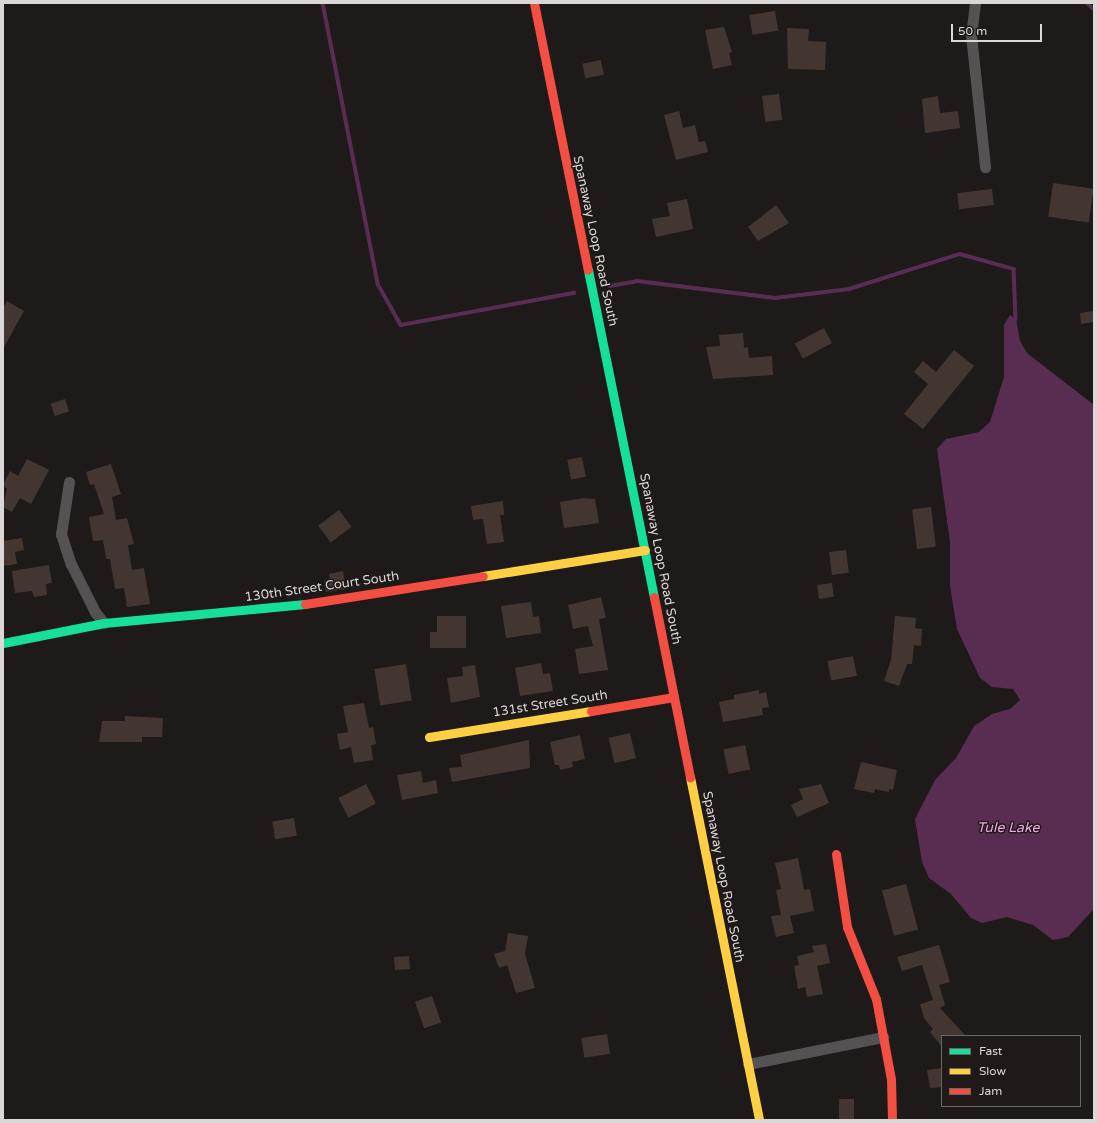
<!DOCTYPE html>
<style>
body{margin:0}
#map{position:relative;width:1097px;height:1123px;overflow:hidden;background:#1e1a19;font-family:"Varela Round",sans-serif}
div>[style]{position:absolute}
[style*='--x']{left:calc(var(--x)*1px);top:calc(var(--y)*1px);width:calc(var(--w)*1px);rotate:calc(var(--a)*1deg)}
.water>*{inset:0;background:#582d51}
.stream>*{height:3.5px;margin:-1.75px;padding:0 1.75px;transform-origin:1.75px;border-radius:1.75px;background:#582d51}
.building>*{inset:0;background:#433630;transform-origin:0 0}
.street>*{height:11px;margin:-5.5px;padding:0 5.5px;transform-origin:5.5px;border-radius:5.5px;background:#545253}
.fast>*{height:9px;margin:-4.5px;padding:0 4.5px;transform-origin:4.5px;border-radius:4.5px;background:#16e098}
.slow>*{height:9px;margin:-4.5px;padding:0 4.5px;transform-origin:4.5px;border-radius:4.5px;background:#ffcf43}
.jam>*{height:9px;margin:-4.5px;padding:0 4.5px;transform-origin:4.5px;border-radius:4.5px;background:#f24e42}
span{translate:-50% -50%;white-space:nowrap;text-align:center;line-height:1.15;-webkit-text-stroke:3px #1f1918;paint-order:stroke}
.street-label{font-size:13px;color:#dcd7d7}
.water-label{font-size:14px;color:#f2a7e5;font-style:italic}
.frame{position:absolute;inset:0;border:4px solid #dcd7d7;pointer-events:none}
.legend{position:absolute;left:941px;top:1035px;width:140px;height:72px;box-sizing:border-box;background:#1f1918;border:1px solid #6b6564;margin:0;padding:5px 7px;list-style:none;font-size:12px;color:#dcd7d7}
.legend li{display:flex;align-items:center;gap:8px;height:20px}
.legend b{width:20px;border:1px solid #6b6564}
.scale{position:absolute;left:951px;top:24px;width:91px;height:18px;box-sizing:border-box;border:2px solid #dcd7d7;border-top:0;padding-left:5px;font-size:12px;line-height:14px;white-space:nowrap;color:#dcd7d7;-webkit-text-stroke:3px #1f1918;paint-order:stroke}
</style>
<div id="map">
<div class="water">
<div style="clip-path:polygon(1010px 315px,1016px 319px,1020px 341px,1027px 353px,1094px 405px,1094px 909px,1068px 937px,1053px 940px,1033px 925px,1007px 917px,982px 923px,971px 918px,951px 894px,929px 878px,922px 862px,915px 819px,935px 780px,956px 758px,974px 726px,992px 714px,1010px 709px,1020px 700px,1013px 689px,992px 687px,980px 678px,957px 629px,950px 586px,950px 542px,937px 449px,946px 439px,979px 432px,990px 422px,1004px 377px,1004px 325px)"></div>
</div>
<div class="stream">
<div style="--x:323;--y:3;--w:286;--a:78.9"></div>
<div style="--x:378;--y:284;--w:47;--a:60.7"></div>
<div style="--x:401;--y:325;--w:176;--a:-10.5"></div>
<div style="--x:1087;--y:3;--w:9;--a:41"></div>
<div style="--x:610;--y:286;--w:27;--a:-10"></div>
<div style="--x:637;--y:281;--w:139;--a:7"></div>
<div style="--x:775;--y:298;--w:75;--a:-6.9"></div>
<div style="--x:849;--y:289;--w:116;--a:-17.5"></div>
<div style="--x:960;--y:254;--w:56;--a:15.5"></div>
<div style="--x:1014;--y:269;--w:50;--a:87.7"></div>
</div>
<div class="building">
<div style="left:775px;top:11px;width:20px;height:26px;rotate:81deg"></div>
<div style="clip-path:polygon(724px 27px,732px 52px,729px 53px,732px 65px,713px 69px,705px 30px)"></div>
<div style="clip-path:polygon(787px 28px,809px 29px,808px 41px,826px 42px,825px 70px,788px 69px)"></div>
<div style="left:601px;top:60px;width:15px;height:19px;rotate:79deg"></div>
<div style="left:779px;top:94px;width:26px;height:17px;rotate:83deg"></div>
<div style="clip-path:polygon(938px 96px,940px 113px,958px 111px,960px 128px,925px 133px,922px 99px)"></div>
<div style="clip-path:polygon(679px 111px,683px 128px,695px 125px,699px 142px,705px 141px,708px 152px,676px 160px,664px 115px)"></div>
<div style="left:1053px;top:183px;width:41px;height:34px;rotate:8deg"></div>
<div style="left:992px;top:189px;width:16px;height:35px;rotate:83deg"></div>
<div style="clip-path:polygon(687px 199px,693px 229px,656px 237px,652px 219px,670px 216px,667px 203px)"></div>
<div style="clip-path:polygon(776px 205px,789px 223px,758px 241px,748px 227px)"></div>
<div style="clip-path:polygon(7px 301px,24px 311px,3px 349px,3px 308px)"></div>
<div style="clip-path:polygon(1094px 311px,1094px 322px,1081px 324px,1080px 313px)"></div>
<div style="left:824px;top:328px;width:17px;height:33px;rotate:62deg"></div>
<div style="clip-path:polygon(743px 333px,744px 348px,748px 347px,749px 358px,772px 356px,773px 375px,713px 379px,706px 347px,720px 346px,719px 335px)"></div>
<div style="clip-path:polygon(954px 350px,974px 366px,923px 429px,904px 414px,928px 384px,914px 372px,923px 361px,936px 372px)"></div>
<div style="left:65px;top:399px;width:13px;height:15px;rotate:72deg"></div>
<div style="left:582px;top:457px;width:20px;height:15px;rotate:79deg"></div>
<div style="clip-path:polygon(27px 459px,49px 470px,31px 504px,20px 498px,12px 512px,3px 507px,7px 489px,3px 485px,10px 471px,18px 476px)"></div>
<div style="clip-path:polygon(111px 464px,121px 494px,112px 497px,116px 520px,127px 518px,134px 544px,128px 545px,132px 570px,144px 568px,150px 604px,127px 607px,124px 588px,115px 589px,110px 559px,106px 559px,103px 540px,93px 541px,89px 517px,104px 514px,94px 484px,90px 485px,86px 472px)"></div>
<div style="clip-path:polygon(583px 498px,595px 499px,599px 523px,564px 528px,560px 502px)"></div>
<div style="clip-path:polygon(503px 501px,504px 515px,500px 515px,504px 542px,487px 544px,483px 519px,473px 520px,471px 506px)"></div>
<div style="left:931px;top:507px;width:40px;height:19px;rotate:83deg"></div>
<div style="left:339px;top:510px;width:21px;height:26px;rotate:53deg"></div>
<div style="clip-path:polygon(22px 538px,24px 550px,15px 552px,17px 564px,3px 566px,3px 541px)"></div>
<div style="left:846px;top:550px;width:23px;height:17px;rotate:83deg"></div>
<div style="clip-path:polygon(49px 565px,52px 583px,46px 584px,47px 595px,34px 597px,32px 591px,15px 593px,12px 571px)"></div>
<div style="clip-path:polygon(343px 571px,346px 589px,326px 592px,324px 581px,330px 580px,329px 574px)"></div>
<div style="left:832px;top:583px;width:14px;height:15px;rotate:82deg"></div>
<div style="clip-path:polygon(601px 597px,606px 618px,599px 619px,608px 670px,579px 674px,575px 649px,593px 646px,588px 626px,573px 629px,568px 605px)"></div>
<div style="clip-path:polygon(531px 602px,533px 617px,539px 616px,541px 633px,506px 638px,501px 606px)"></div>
<div style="clip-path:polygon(437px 616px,466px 616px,466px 648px,430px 648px,430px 632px,437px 632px)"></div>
<div style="clip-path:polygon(895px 616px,916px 618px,915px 628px,922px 629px,921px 646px,914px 645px,912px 664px,907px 664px,899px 686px,884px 681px,891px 660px)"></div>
<div style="left:853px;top:656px;width:20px;height:26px;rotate:79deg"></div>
<div style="clip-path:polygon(541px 663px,543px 674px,550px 673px,553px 691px,520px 696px,515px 668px)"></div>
<div style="left:406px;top:664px;width:37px;height:32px;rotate:81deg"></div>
<div style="clip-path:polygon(475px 665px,480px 697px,451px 703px,447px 678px,463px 676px,462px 667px)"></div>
<div style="clip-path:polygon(759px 690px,759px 694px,766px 692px,769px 707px,762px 708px,763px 715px,723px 722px,719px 702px,734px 699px,734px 695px)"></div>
<div style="clip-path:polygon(364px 703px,369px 728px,373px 727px,376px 744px,371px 745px,373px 760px,354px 763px,351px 747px,340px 750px,337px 734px,348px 732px,343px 706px)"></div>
<div style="clip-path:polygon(125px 716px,163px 718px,162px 737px,142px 737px,142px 742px,99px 742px,102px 721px,125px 721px)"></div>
<div style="left:630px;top:733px;width:26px;height:22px;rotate:77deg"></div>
<div style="clip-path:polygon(580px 735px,585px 759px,572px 762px,573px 767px,560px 770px,559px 765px,555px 765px,550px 742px)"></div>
<div style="clip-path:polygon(529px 740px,530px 768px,452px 782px,449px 768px,462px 767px,460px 755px)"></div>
<div style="left:745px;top:745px;width:25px;height:22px;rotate:78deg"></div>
<div style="clip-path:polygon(861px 762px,897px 770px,893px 790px,889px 789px,889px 792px,875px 789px,874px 793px,854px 789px)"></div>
<div style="clip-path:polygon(421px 771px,423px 783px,436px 780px,438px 793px,402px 800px,397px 775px)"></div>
<div style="left:366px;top:784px;width:22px;height:31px;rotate:63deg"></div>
<div style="clip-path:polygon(821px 784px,829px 803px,797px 817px,791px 805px,803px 799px,799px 789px)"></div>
<div style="left:294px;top:818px;width:18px;height:22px;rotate:81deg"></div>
<div style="clip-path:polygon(798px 858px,804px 890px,810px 889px,814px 911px,790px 916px,794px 933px,776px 937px,771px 916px,781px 915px,776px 890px,781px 889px,775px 863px)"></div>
<div style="left:906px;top:884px;width:47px;height:25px;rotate:75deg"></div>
<div style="clip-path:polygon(508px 933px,528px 936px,525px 954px,535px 988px,516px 993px,507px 965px,499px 968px,494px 954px,505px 951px)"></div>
<div style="clip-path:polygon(826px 944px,830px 963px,817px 966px,823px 994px,807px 997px,805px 987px,798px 989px,794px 966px,799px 965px,797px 956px,814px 952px,812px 946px)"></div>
<div style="clip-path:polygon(939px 945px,950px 982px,939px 985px,945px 1005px,940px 1008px,966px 1036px,942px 1036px,942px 1047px,930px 1032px,933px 1029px,924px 1018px,920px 1004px,933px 1000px,922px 965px,902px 971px,897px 957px)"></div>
<div style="left:409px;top:956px;width:13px;height:15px;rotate:86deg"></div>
<div style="left:432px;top:996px;width:28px;height:18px;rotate:71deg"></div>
<div style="left:607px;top:1034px;width:20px;height:26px;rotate:81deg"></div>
<div style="clip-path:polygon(942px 1068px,942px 1087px,930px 1088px,927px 1070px)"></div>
<div style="left:839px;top:1099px;width:15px;height:21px"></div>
</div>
<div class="street">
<div style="--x:975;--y:3;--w:32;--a:97"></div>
<div style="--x:971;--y:35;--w:133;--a:83.9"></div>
<div style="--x:69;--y:482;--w:53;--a:98.7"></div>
<div style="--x:61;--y:534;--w:32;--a:72"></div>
<div style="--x:71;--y:564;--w:54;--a:63.4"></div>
<div style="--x:95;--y:612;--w:14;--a:51"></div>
<div style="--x:748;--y:1064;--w:138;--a:-11.3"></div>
</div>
<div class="fast">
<div style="--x:588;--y:270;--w:334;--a:78.6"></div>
<div style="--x:3;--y:643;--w:103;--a:-11.2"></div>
<div style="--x:104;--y:623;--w:202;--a:-5.4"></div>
</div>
<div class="slow">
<div style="--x:483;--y:576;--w:164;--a:-9.1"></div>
<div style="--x:429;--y:737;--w:164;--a:-9.1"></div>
<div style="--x:690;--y:777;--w:350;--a:78.6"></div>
</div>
<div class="jam">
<div style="--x:534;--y:3;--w:272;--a:78.6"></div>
<div style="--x:654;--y:597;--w:184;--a:78.7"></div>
<div style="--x:305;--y:604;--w:180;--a:-8.9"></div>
<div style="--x:591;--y:711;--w:84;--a:-9.6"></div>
<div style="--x:836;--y:854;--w:74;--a:81.4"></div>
<div style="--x:847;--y:927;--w:78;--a:68.1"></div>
<div style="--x:876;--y:999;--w:81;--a:79.4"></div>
<div style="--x:891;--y:1079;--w:41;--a:88.6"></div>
</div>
<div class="street-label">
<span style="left:595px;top:241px;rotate:78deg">Spanaway Loop Road South</span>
<span style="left:660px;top:559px;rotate:79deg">Spanaway Loop Road South</span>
<span style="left:322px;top:587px;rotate:-8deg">130th Street Court South</span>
<span style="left:550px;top:704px;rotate:-9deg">131st Street South</span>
<span style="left:723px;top:877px;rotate:79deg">Spanaway Loop Road South</span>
</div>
<div class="water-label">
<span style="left:1008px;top:828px">Tule Lake</span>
</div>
<div class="frame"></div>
<ul class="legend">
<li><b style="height:5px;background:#16e098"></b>Fast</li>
<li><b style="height:5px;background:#ffcf43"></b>Slow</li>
<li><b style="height:5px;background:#f24e42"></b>Jam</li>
</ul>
<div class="scale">50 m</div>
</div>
